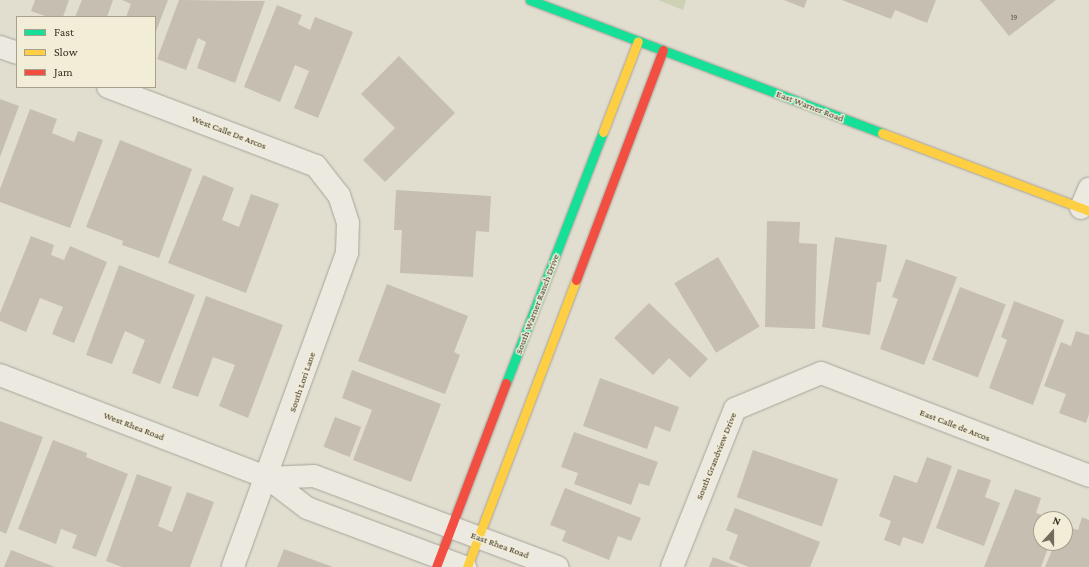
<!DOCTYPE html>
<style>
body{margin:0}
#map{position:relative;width:1089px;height:567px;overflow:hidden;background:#e1ded0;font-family:"Crimson Pro",serif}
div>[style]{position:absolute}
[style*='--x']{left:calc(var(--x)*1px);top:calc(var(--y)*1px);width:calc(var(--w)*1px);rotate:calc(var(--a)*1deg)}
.green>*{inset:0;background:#ced1b4}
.building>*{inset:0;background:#c5beb1;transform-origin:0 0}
.roads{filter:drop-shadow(0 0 1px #a7a398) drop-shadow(0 0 1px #a7a398)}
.street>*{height:22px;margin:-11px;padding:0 11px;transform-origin:11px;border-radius:11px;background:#ebe9e0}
.fast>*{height:9px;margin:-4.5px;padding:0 4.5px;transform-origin:4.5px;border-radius:4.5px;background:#16e098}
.slow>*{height:9px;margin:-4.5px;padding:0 4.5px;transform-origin:4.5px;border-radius:4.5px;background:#ffcf43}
.jam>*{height:9px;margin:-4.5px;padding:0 4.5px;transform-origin:4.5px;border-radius:4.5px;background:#f24e42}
span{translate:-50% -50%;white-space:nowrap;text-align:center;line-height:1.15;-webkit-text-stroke:3px #f2edd7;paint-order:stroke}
.number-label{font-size:8px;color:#5a5145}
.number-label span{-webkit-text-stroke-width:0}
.street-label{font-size:10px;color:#362d21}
.legend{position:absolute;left:16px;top:16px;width:140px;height:72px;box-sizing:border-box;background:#f2edd7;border:1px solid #a7a08e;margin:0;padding:5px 7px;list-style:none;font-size:12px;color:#362d21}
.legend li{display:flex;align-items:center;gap:8px;height:20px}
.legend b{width:20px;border:1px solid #a7a08e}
.north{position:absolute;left:1033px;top:511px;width:40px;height:40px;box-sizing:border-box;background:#f2edd7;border:1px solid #a7a08e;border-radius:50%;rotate:21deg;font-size:11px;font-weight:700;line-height:16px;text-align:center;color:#362d21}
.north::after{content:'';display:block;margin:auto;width:14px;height:18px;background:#726b5e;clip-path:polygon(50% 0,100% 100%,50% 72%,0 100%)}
</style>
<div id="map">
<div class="green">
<div style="clip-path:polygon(658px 0,686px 0,683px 10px)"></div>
</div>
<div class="building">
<div style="clip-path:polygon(35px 0,69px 0,63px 17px,48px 17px,31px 11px)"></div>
<div style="clip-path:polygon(82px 0,113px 0,107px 17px,75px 17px)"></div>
<div style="clip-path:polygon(122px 0,168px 0,155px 34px,155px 17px,126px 17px,131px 4px)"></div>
<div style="clip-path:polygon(179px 0,265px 1px,235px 83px,197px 68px,206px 42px,198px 38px,186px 70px,157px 59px)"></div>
<div style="clip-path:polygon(784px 0,807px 0,804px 8px)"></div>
<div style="clip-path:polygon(842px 0,936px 0,927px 23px,895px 10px,891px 19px)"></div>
<div style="clip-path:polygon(980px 0,1056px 0,1009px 36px)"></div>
<div style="clip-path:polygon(277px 5px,302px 15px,298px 24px,310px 30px,315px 17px,353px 32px,318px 118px,294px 108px,309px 71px,295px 65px,280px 102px,244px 87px)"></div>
<div style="clip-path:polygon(399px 56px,455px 113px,385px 182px,363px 160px,395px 128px,361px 94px)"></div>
<div style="clip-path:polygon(0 99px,19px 106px,0 157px)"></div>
<div style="clip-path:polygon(30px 109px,57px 119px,52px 133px,74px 142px,78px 131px,103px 140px,70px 228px,0 202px,0 189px)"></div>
<div style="clip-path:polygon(120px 140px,192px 169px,159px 258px,122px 245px,123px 241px,86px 227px)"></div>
<div style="clip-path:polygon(203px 175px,234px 188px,222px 220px,239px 227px,251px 194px,279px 204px,246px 293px,168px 263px)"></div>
<div style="clip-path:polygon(396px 190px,491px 196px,489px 232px,476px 231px,473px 277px,400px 273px,402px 230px,394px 230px)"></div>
<div style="clip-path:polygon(767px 221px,800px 222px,799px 243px,817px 244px,815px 329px,765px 327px)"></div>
<div style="clip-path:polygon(31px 236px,54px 245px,51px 255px,64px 260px,70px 246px,107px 262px,74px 343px,52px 334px,63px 307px,40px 298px,26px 332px,0 321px,0 313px)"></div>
<div style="clip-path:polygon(835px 237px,887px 245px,881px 282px,877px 282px,870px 335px,822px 327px)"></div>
<div style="left:718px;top:257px;width:81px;height:51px;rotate:59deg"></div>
<div style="clip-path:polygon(906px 259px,957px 277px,924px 365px,880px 349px,898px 299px,892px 297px)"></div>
<div style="clip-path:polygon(119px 265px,195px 295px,160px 384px,132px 373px,145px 340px,125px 331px,112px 364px,86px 355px)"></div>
<div style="clip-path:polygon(387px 284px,468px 316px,454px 352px,460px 355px,445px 394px,358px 361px)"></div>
<div style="left:960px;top:287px;width:49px;height:78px;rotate:21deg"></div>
<div style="clip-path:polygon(206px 296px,283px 325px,248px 418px,219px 406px,235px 365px,213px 357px,198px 397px,172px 388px)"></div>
<div style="clip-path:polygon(1014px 301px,1064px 320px,1033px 405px,989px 388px,1007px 340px,1001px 337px)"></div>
<div style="clip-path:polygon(649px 303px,708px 359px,690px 378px,669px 358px,653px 375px,614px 338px)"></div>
<div style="clip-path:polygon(1076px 331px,1089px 335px,1089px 414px,1086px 423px,1059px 413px,1066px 394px,1044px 386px,1061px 342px,1071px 346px)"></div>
<div style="clip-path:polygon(352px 370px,441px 404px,411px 482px,353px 460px,372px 410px,342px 398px)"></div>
<div style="clip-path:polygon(600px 378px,679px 407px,670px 432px,655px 426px,647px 449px,583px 426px)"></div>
<div style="left:335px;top:417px;width:28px;height:32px;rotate:21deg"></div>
<div style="clip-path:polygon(0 421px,43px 437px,6px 534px,0 531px)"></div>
<div style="clip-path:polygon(574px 432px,658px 462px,649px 486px,639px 483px,631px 505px,574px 484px,578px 473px,561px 467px)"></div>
<div style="clip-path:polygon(53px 440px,87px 453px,86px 457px,128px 474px,96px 557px,72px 548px,77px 535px,61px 529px,56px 544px,18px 529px)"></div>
<div style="left:753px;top:450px;width:90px;height:50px;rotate:19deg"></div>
<div style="clip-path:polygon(927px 457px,952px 466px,923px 544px,903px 537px,900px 546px,884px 540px,891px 521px,879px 516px,894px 475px,917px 483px)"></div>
<div style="clip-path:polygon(958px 469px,991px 480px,985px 497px,1000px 503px,984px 546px,936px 528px)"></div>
<div style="clip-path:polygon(137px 474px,172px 487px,158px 526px,172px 532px,187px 492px,214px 502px,190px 567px,122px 567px,106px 561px)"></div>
<div style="clip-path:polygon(565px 488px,641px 518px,631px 541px,618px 536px,609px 560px,562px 541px,566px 531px,550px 525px)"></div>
<div style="clip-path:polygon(1015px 489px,1041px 498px,1036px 513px,1052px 519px,1041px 519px,1041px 543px,1050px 543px,1041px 567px,984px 567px)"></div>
<div style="clip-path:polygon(735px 508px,820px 542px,810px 567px,749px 567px,729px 559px,738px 535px,726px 530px)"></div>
<div style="clip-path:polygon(1082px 517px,1089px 520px,1089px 567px,1045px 567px,1055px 543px,1065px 543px,1065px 526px,1078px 530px)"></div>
<div style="clip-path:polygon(284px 549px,333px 567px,277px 567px)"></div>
<div style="clip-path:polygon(11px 550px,55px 567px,4px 567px)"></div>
<div style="clip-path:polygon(713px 557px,739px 567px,709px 567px)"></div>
</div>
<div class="roads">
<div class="street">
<div style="--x:0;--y:47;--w:18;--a:19"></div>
<div style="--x:108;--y:87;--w:222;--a:20.8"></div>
<div style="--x:316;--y:166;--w:37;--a:52"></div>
<div style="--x:339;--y:195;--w:29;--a:72"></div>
<div style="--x:348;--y:223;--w:30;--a:92"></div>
<div style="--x:347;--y:253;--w:334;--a:110"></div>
<div style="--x:1081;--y:208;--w:21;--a:-67"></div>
<div style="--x:0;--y:375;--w:287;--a:21"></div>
<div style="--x:268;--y:478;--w:49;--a:37.6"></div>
<div style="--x:307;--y:508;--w:169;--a:20.5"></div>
<div style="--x:268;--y:478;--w:46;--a:-2.5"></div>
<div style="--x:314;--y:476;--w:260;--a:20.5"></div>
<div style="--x:672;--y:567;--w:170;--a:-68.3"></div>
<div style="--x:735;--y:409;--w:93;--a:-22.7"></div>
<div style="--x:821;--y:373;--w:287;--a:21"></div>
</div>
<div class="fast">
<div style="--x:530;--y:0;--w:376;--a:20.7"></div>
<div style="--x:506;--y:383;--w:269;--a:-68.9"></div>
</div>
<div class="slow">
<div style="--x:603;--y:132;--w:97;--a:-69"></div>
<div style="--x:882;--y:133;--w:221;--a:20.6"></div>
<div style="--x:467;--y:567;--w:307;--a:-69.2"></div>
</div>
<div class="jam">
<div style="--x:576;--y:280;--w:246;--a:-69.3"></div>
<div style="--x:436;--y:567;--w:197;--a:-69.2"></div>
</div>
</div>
<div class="number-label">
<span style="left:1014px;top:18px">19</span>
</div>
<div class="street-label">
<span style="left:810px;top:106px;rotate:21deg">East Warner Road</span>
<span style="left:229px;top:132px;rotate:21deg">West Calle De Arcos</span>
<span style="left:537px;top:304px;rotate:-69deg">South Warner Ranch Drive</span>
<span style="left:302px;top:382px;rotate:-71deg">South Lori Lane</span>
<span style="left:955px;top:425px;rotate:21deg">East Calle de Arcos</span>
<span style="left:134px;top:426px;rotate:21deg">West Rhea Road</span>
<span style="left:716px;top:456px;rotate:-68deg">South Grandview Drive</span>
<span style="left:500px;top:545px;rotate:20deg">East Rhea Road</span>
</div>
<ul class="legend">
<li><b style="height:5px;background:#16e098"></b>Fast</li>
<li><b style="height:5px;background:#ffcf43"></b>Slow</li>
<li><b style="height:5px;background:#f24e42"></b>Jam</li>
</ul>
<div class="north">N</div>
</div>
